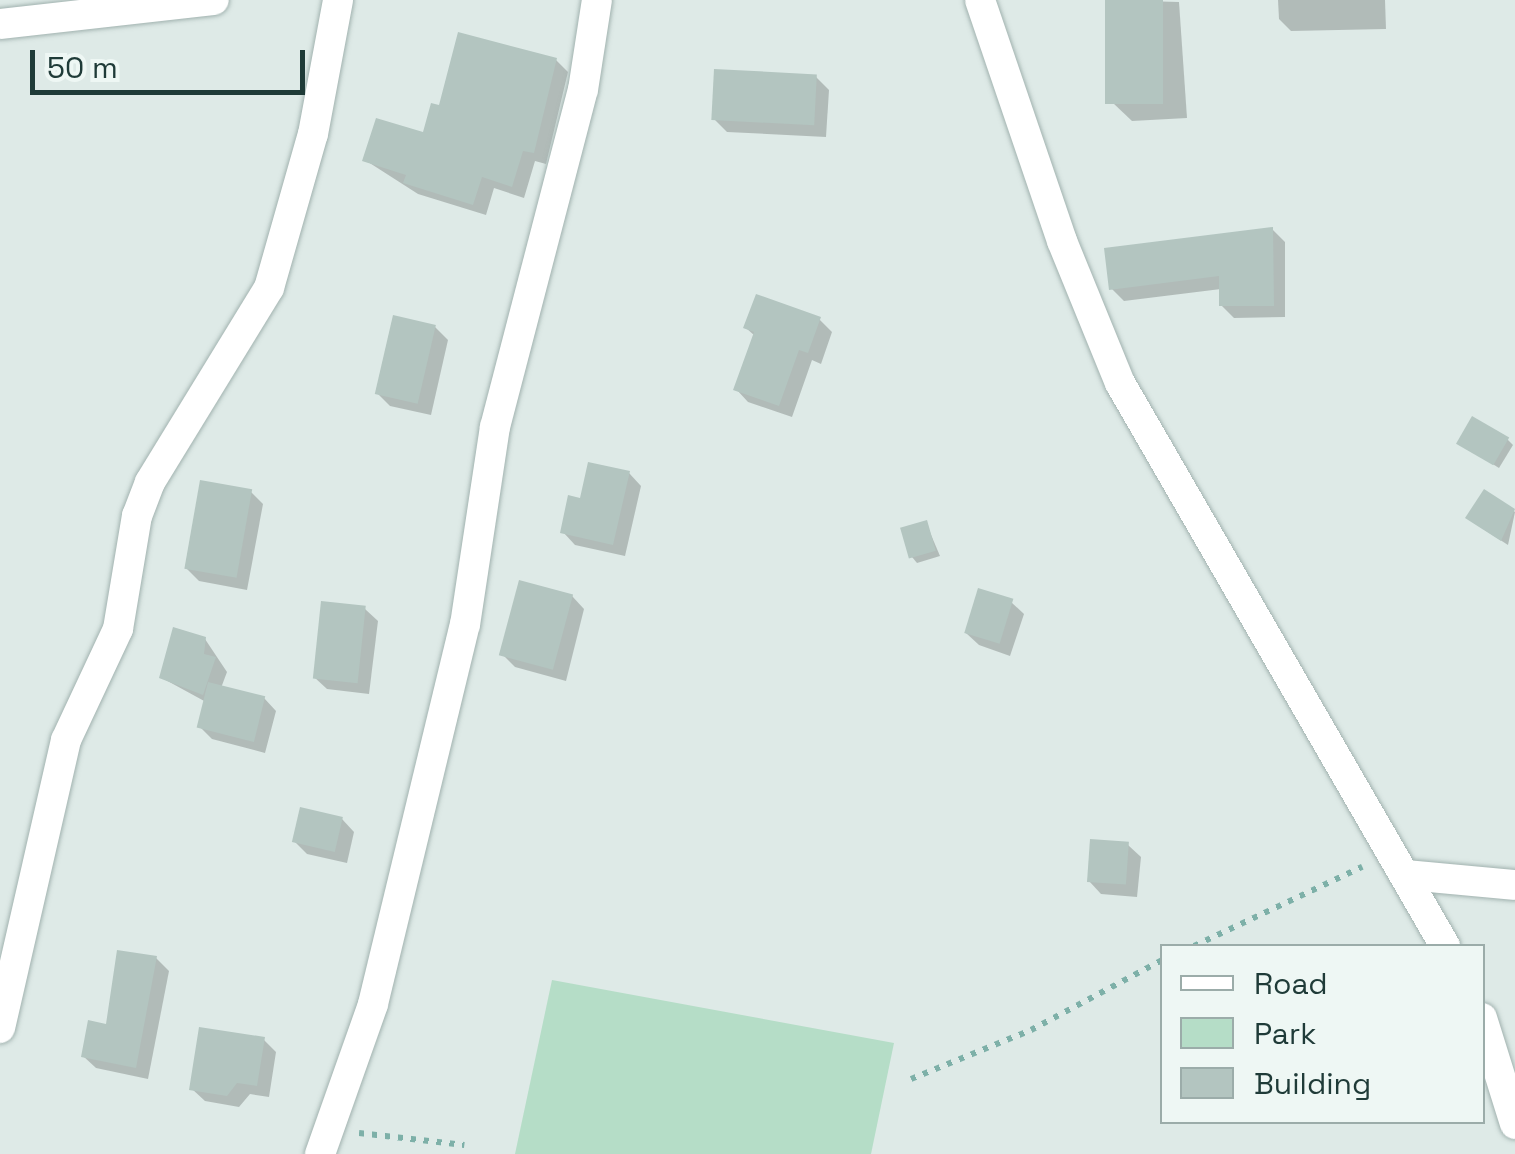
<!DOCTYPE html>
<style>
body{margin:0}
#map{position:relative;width:1515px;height:1154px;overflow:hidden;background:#deeae7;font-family:"Space Grotesk",sans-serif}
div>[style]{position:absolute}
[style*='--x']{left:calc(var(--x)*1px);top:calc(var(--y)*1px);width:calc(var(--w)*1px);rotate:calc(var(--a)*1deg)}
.green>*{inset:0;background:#b5ddc7}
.shadow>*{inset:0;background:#0003}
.building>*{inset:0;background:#b3c5c0;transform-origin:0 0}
.path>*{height:6px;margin-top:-3px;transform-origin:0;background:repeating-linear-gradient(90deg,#7db0a8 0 5px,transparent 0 13px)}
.roads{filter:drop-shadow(0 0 2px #a1b2af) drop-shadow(0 0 2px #a1b2af)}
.minor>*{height:30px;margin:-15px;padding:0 15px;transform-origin:15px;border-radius:15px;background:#fff}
span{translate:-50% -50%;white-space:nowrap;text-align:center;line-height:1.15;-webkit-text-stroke:9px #eef7f4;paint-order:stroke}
.legend{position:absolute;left:1160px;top:944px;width:325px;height:180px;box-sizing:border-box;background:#eef7f4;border:2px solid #9baca9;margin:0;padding:12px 18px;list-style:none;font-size:30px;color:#1f3b38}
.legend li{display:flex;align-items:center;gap:20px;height:50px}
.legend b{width:50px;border:2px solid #9baca9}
.scale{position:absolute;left:30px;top:50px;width:275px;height:45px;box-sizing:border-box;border:5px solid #1f3b38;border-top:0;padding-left:12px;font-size:30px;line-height:35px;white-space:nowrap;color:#1f3b38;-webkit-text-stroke:8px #eef7f4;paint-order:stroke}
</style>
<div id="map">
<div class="green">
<div style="clip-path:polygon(552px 980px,894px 1043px,871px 1154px,515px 1154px)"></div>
</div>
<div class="shadow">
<div style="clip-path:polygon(1107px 0,1179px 2px,1187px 118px,1132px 121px,1113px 103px)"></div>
<div style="clip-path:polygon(1278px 0,1385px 0,1386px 29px,1291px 31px,1279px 19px)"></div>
<div style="clip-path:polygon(556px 60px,568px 72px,546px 164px,535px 161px,524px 198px,494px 188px,486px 215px,418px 194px,365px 160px,425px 135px,441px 108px)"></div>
<div style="clip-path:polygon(816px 77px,829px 90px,826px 137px,727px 132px,714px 119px)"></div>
<div style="clip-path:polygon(1272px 229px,1285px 242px,1285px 317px,1234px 318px,1221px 305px,1221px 289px,1124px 301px,1112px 289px)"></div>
<div style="clip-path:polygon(819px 319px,832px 332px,821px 364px,812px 360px,792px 417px,748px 402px,736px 389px,755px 336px,746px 328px)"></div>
<div style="clip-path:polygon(435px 327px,448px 340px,431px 415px,390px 406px,377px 393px)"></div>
<div style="clip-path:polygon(1507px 439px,1513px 445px,1499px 468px,1459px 443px)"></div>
<div style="clip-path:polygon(629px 473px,641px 486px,625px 556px,575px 545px,563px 532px,582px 501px)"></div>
<div style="clip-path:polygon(250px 491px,263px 504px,247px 590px,199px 581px,187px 569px)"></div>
<div style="clip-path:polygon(1485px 492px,1515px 512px,1508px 545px,1474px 523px)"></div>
<div style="clip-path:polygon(926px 523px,940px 556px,917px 563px,912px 557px)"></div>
<div style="clip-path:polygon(572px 596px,584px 609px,566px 681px,515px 667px,503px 655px)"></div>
<div style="clip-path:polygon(1011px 602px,1024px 614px,1010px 656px,979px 645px,966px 633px)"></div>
<div style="clip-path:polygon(365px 609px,378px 621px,369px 694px,327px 689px,314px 677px)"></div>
<div style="clip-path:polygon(205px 639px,227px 672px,221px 688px,264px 698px,276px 711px,265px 753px,212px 739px,200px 727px,206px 702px,162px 678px)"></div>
<div style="clip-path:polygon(342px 819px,354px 832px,347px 863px,307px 854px,294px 841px)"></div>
<div style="clip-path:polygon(1128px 845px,1141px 857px,1137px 897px,1101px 894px,1089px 881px)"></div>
<div style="clip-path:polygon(156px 958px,169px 971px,148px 1079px,96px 1068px,83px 1056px)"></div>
<div style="clip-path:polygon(264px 1040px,276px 1052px,269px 1097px,250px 1094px,239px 1107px,205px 1101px,192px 1089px)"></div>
</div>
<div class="building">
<div style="left:1105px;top:0;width:58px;height:104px"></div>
<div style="clip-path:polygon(458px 32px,557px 58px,534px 153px,523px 151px,512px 187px,482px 177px,473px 205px,403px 183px,406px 175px,362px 161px,376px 118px,423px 132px,431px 103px,439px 105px)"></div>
<div style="left:714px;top:69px;width:103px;height:51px;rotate:3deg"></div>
<div style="clip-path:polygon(1273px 227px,1274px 306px,1219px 306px,1219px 276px,1109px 290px,1104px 248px)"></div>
<div style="clip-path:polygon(756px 294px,821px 317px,808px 353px,799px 350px,779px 406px,733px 390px,754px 332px,743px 328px)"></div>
<div style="left:393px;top:315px;width:44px;height:81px;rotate:13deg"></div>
<div style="left:1472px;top:416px;width:43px;height:32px;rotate:30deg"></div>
<div style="clip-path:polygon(588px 462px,630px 471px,613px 545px,560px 533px,568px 495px,580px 498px)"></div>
<div style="left:200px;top:480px;width:53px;height:90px;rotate:10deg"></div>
<div style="clip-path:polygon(1484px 489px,1515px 509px,1501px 541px,1465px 518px)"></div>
<div style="left:927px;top:520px;width:32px;height:28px;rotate:74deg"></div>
<div style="left:519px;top:580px;width:56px;height:78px;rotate:15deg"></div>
<div style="left:978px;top:588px;width:37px;height:47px;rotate:17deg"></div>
<div style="left:321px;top:601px;width:45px;height:78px;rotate:6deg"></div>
<div style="clip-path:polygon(173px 627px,206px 637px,204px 654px,216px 657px,203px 695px,159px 678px)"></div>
<div style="left:208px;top:682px;width:59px;height:47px;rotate:14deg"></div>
<div style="left:300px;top:807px;width:44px;height:36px;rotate:13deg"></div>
<div style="left:1090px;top:839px;width:39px;height:43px;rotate:4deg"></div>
<div style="clip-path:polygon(117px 950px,157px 956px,136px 1068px,81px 1057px,88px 1020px,106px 1024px)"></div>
<div style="clip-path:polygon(199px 1027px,265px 1037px,257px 1086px,237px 1083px,227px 1096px,189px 1090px)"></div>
</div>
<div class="path">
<div style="--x:1194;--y:946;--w:186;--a:-25.2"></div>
<div style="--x:911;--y:1079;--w:130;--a:-22.2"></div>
<div style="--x:1031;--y:1030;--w:149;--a:-28.1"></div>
<div style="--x:359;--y:1133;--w:106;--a:6.5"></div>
</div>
<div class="roads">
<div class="minor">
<div style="--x:980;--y:0;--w:255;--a:71.2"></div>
<div style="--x:1062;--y:241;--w:153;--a:67.8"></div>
<div style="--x:1120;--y:383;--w:650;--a:60"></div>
<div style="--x:0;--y:24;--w:215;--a:-6.4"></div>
<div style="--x:1407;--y:875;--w:108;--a:5.3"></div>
<div style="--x:1482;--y:1018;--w:111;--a:72.7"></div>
<div style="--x:0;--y:1028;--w:295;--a:-77.1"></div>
<div style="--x:66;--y:740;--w:123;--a:-64.9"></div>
<div style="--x:118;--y:629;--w:115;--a:-80.5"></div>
<div style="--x:137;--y:516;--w:36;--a:-69"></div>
<div style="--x:150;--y:482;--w:228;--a:-58.5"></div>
<div style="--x:269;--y:288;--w:160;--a:-74.1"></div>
<div style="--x:313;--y:134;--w:136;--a:-79.4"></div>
<div style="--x:320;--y:1154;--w:159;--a:-70.5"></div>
<div style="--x:373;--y:1004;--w:390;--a:-76.4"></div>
<div style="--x:465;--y:625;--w:200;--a:-81.4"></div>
<div style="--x:495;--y:427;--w:348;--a:-75.4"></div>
<div style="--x:583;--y:90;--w:91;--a:-81.2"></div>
</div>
</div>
<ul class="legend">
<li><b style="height:12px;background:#fff"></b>Road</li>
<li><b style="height:28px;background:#b5ddc7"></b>Park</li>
<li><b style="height:28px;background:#b3c5c0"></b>Building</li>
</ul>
<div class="scale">50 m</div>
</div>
